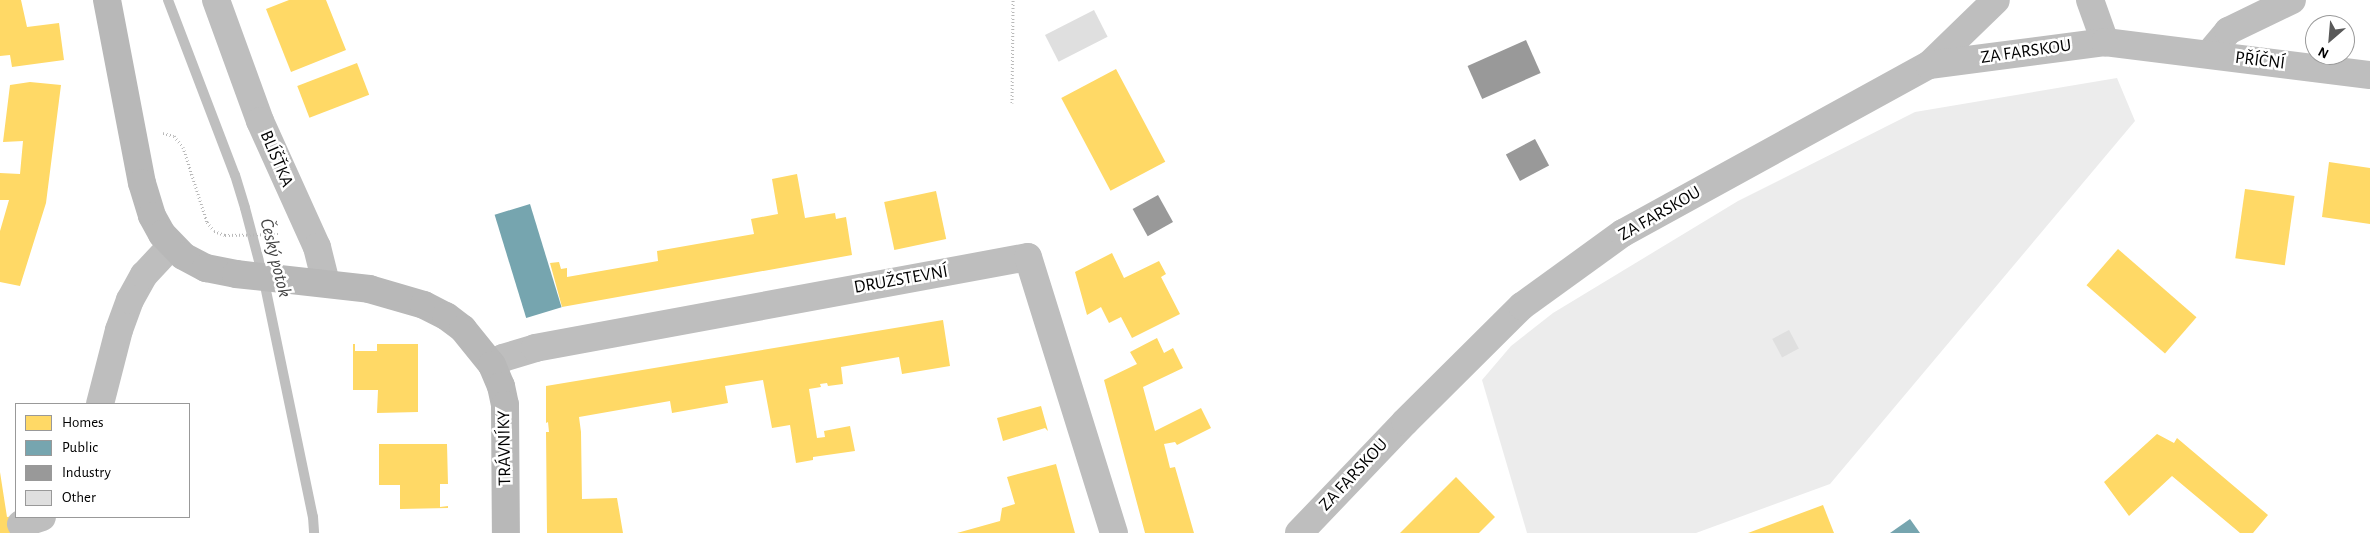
<!DOCTYPE html>
<meta charset="utf-8">
<style>
body{margin:0}
#map{position:relative;width:2370px;height:533px;overflow:hidden;background:#fff;font-family:"Alegreya Sans",sans-serif}
div>[style]{position:absolute}
[style*='--x']{left:calc(var(--x)*1px);top:calc(var(--y)*1px);width:calc(var(--w)*1px);rotate:calc(var(--a)*1deg)}
.green>*{inset:0;background:#ececec}
.homes>*{inset:0;background:#ffd966;transform-origin:0 0}
.public>*{inset:0;background:#76a5af;transform-origin:0 0}
.industry>*{inset:0;background:#999;transform-origin:0 0}
.stream>*{height:10px;margin:-5px;padding:0 5px;transform-origin:5px;border-radius:5px;background:#bfbfbf}
.building>*{inset:0;background:#dfdfdf;transform-origin:0 0}
.path>*{height:3px;margin-top:-1.5px;transform-origin:0;background:repeating-linear-gradient(90deg,#b9b9b9 0 1px,transparent 0 3.5px)}
.street>*{height:28px;margin:-14px;padding:0 14px;transform-origin:14px;border-radius:14px;background:#bebebe}
.secondary>*{height:28px;margin:-14px;padding:0 14px;transform-origin:14px;border-radius:14px;background:#b8b8b8}
span{translate:-50% -50%;white-space:nowrap;text-align:center;line-height:1.15;-webkit-text-stroke:5px #fff;paint-order:stroke}
.street-label{font-size:18px;color:#000}
.water-label{font-size:19px;color:#444;font-style:italic}
.legend{position:absolute;left:15px;top:403px;width:175px;height:115px;box-sizing:border-box;background:#fff;border:1px solid #999;margin:0;padding:6px 9px;list-style:none;font-size:15px;color:#000}
.legend li{display:flex;align-items:center;gap:10px;height:25px}
.legend b{width:25px;border:1px solid #999}
.north{position:absolute;left:2305px;top:15px;width:50px;height:50px;box-sizing:border-box;background:#fff;border:1px solid #999;border-radius:50%;rotate:207deg;font-size:14px;font-weight:700;line-height:20px;text-align:center;color:#000}
.north::after{content:'';display:block;margin:auto;width:18px;height:22px;background:#595959;clip-path:polygon(50% 0,100% 100%,50% 72%,0 100%)}
</style>
<div id="map">
<div class="green">
<div style="clip-path:polygon(2117px 78px,2135px 121px,1830px 484px,1696px 533px,1527px 533px,1482px 380px,1511px 346px,1553px 313px,1738px 201px,1915px 112px)"></div>
</div>
<div class="homes">
<div style="clip-path:polygon(0 0,21px 0,27px 27px,59px 23px,64px 60px,12px 67px,10px 55px,0 56px)"></div>
<div style="clip-path:polygon(289px 0,326px 0,346px 50px,291px 72px,266px 9px)"></div>
<div style="left:357px;top:63px;width:34px;height:64px;rotate:69deg"></div>
<div style="left:1116px;top:69px;width:105px;height:62px;rotate:62deg"></div>
<div style="clip-path:polygon(30px 82px,61px 85px,46px 203px,20px 286px,0 282px,0 231px,9px 200px,0 200px,0 173px,20px 174px,23px 141px,3px 142px,10px 85px)"></div>
<div style="clip-path:polygon(2329px 162px,2370px 168px,2370px 224px,2322px 217px)"></div>
<div style="clip-path:polygon(797px 174px,805px 218px,835px 213px,836px 219px,846px 217px,852px 255px,562px 307px,550px 263px,559px 262px,561px 269px,567px 268px,567px 277px,658px 261px,657px 251px,754px 234px,751px 219px,778px 214px,772px 179px)"></div>
<div style="left:2245px;top:189px;width:50px;height:70px;rotate:8deg"></div>
<div style="left:936px;top:191px;width:49px;height:53px;rotate:78deg"></div>
<div style="left:2118px;top:249px;width:104px;height:48px;rotate:41deg"></div>
<div style="clip-path:polygon(1112px 253px,1124px 278px,1159px 261px,1166px 274px,1161px 277px,1180px 314px,1132px 338px,1121px 317px,1109px 323px,1101px 307px,1087px 315px,1075px 272px)"></div>
<div style="clip-path:polygon(943px 320px,950px 366px,902px 374px,899px 357px,841px 367px,843px 384px,828px 386px,827px 383px,820px 384px,821px 387px,809px 389px,817px 438px,825px 437px,824px 431px,850px 426px,855px 451px,813px 457px,813px 460px,796px 463px,790px 425px,772px 428px,763px 380px,725px 386px,728px 403px,672px 413px,670px 401px,579px 417px,581px 432px,582px 499px,617px 498px,623px 533px,547px 533px,546px 432px,549px 432px,548px 422px,546px 423px,546px 386px)"></div>
<div style="clip-path:polygon(1157px 338px,1164px 353px,1173px 348px,1183px 368px,1143px 387px,1155px 431px,1201px 408px,1211px 428px,1177px 445px,1175px 442px,1164px 444px,1170px 468px,1175px 467px,1194px 533px,1145px 533px,1104px 380px,1137px 364px,1130px 352px)"></div>
<div style="clip-path:polygon(353px 344px,355px 344px,355px 351px,377px 351px,377px 344px,418px 344px,418px 412px,377px 413px,378px 390px,353px 390px)"></div>
<div style="clip-path:polygon(1041px 406px,1048px 431px,1045px 428px,1003px 441px,997px 418px)"></div>
<div style="clip-path:polygon(2157px 434px,2174px 443px,2177px 438px,2268px 515px,2253px 533px,2240px 533px,2172px 476px,2129px 516px,2104px 482px)"></div>
<div style="clip-path:polygon(379px 444px,447px 444px,448px 484px,440px 484px,440px 507px,448px 506px,448px 508px,400px 509px,400px 485px,379px 485px)"></div>
<div style="clip-path:polygon(1056px 464px,1075px 533px,957px 533px,1000px 521px,1002px 508px,1015px 504px,1007px 477px)"></div>
<div style="clip-path:polygon(0 472px,7px 517px,15px 516px,16px 533px,0 533px)"></div>
<div style="clip-path:polygon(1456px 477px,1495px 517px,1479px 533px,1400px 533px)"></div>
<div style="clip-path:polygon(1823px 505px,1834px 533px,1748px 533px)"></div>
</div>
<div class="public">
<div style="left:530px;top:204px;width:108px;height:37px;rotate:73deg"></div>
<div style="clip-path:polygon(1910px 519px,1920px 533px,1890px 533px)"></div>
</div>
<div class="industry">
<div style="left:1526px;top:40px;width:36px;height:64px;rotate:66deg"></div>
<div style="left:1535px;top:139px;width:30px;height:33px;rotate:62deg"></div>
<div style="left:1158px;top:195px;width:31px;height:29px;rotate:61deg"></div>
</div>
<div class="stream">
<div style="--x:168;--y:0;--w:187;--a:69.1"></div>
<div style="--x:235;--y:175;--w:34;--a:73"></div>
<div style="--x:245;--y:208;--w:70;--a:75.2"></div>
<div style="--x:263;--y:276;--w:246;--a:78.3"></div>
<div style="--x:313;--y:517;--w:16;--a:86"></div>
</div>
<div class="building">
<div style="left:1094px;top:10px;width:30px;height:55px;rotate:63deg"></div>
<div style="left:1789px;top:330px;width:21px;height:19px;rotate:62deg"></div>
</div>
<div class="path">
<div style="--x:1012;--y:103;--w:103;--a:-89.4"></div>
<div style="--x:163;--y:133;--w:11;--a:15"></div>
<div style="--x:174;--y:136;--w:14;--a:51"></div>
<div style="--x:183;--y:147;--w:79;--a:72.3"></div>
<div style="--x:207;--y:222;--w:11;--a:52"></div>
<div style="--x:214;--y:231;--w:12;--a:20"></div>
<div style="--x:225;--y:235;--w:53;--a:-1.1"></div>
</div>
<div class="street">
<div style="--x:216;--y:0;--w:129;--a:70"></div>
<div style="--x:260;--y:121;--w:138;--a:65.7"></div>
<div style="--x:317;--y:247;--w:37;--a:76"></div>
<div style="--x:2090;--y:0;--w:45;--a:70.3"></div>
<div style="--x:2209;--y:54;--w:30;--a:-50"></div>
<div style="--x:2228;--y:31;--w:71;--a:-25.8"></div>
<div style="--x:1929;--y:65;--w:93;--a:-44.1"></div>
<div style="--x:492;--y:365;--w:13;--a:-32"></div>
<div style="--x:503;--y:358;--w:34;--a:-17"></div>
<div style="--x:535;--y:348;--w:501;--a:-10.46"></div>
<div style="--x:1028;--y:257;--w:289;--a:72.7"></div>
<div style="--x:100;--y:404;--w:76;--a:-75.6"></div>
<div style="--x:119;--y:330;--w:32;--a:-70"></div>
<div style="--x:130;--y:300;--w:29;--a:-61"></div>
<div style="--x:144;--y:275;--w:40;--a:-47"></div>
<div style="--x:21;--y:524;--w:22;--a:-18"></div>
<div style="--x:1299;--y:533;--w:153;--a:-46.3"></div>
<div style="--x:1405;--y:422;--w:165;--a:-44.8"></div>
<div style="--x:1522;--y:306;--w:125;--a:-35.9"></div>
<div style="--x:1623;--y:233;--w:349;--a:-28.8"></div>
<div style="--x:1929;--y:65;--w:177;--a:-7.4"></div>
<div style="--x:2105;--y:42;--w:267;--a:7.1"></div>
</div>
<div class="secondary">
<div style="--x:107;--y:0;--w:186;--a:79.2"></div>
<div style="--x:142;--y:183;--w:34;--a:73"></div>
<div style="--x:152;--y:216;--w:21;--a:61"></div>
<div style="--x:162;--y:234;--w:30;--a:46"></div>
<div style="--x:183;--y:256;--w:26;--a:28"></div>
<div style="--x:206;--y:268;--w:31;--a:11"></div>
<div style="--x:236;--y:274;--w:134;--a:6.4"></div>
<div style="--x:369;--y:289;--w:57;--a:16.2"></div>
<div style="--x:424;--y:305;--w:25;--a:27"></div>
<div style="--x:446;--y:316;--w:21;--a:37"></div>
<div style="--x:463;--y:329;--w:46;--a:51.1"></div>
<div style="--x:492;--y:365;--w:23;--a:67"></div>
<div style="--x:501;--y:386;--w:19;--a:78"></div>
<div style="--x:505;--y:405;--w:128;--a:89.6"></div>
</div>
<div class="street-label">
<span style="left:2026px;top:52px;rotate:-8deg">ZA FARSKOU</span>
<span style="left:2260px;top:61px;rotate:7deg">PŘÍČNÍ</span>
<span style="left:276px;top:159px;rotate:67deg">BLÍŠŤKA</span>
<span style="left:1660px;top:214px;rotate:-30deg">ZA FARSKOU</span>
<span style="left:901px;top:280px;rotate:-10deg">DRUŽSTEVNÍ</span>
<span style="left:505px;top:448px;rotate:-91deg">TRÁVNÍKY</span>
<span style="left:1354px;top:475px;rotate:-47deg">ZA FARSKOU</span>
</div>
<div class="water-label">
<span style="left:275px;top:258px;rotate:76deg">Český potok</span>
</div>
<ul class="legend">
<li><b style="height:14px;background:#ffd966"></b>Homes</li>
<li><b style="height:14px;background:#76a5af"></b>Public</li>
<li><b style="height:14px;background:#999"></b>Industry</li>
<li><b style="height:14px;background:#dfdfdf"></b>Other</li>
</ul>
<div class="north">N</div>
</div>
